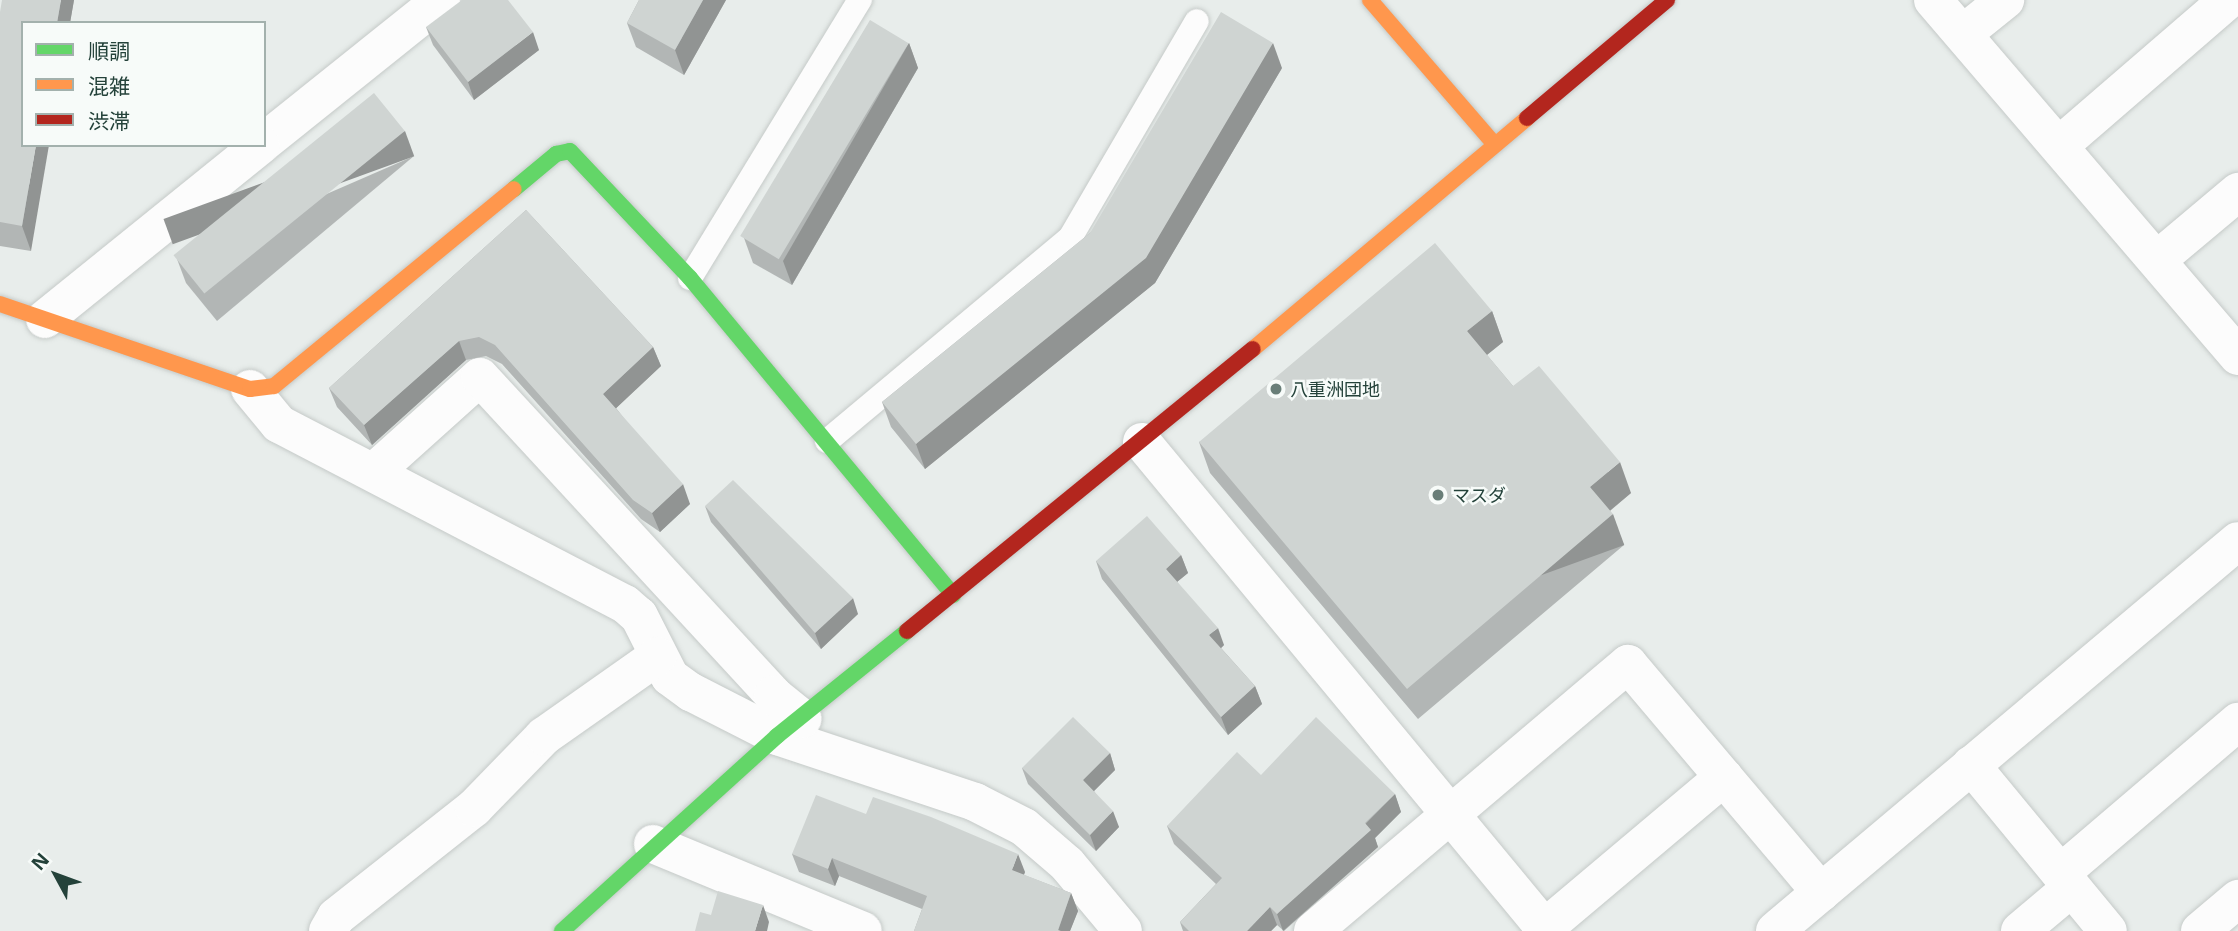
<!DOCTYPE html>
<meta charset="utf-8">
<style>
body{margin:0}
#map{position:relative;width:2238px;height:931px;overflow:hidden;background:#e8edeb;font-family:"Open Sans","Noto Sans JP",sans-serif}
div>[style]{position:absolute}
[style*='--x']{left:calc(var(--x)*1px);top:calc(var(--y)*1px);width:calc(var(--w)*1px);rotate:calc(var(--a)*1deg)}
.roads{filter:drop-shadow(0 0 2px #c5cac8) drop-shadow(0 0 2px #c5cac8)}
.lane>*{height:24px;margin:-12px;padding:0 12px;transform-origin:12px;border-radius:12px;background:#fcfcfc}
.street>*{height:38px;margin:-19px;padding:0 19px;transform-origin:19px;border-radius:19px;background:#fcfcfc}
.fast>*{height:16px;margin:-8px;padding:0 8px;transform-origin:8px;border-radius:8px;background:#63d668}
.slow>*{height:16px;margin:-8px;padding:0 8px;transform-origin:8px;border-radius:8px;background:#ff974d}
.jam>*{height:16px;margin:-8px;padding:0 8px;transform-origin:8px;border-radius:8px;background:#b3261e}
.wall>*{inset:0;background:#b2b6b5}
.shaded-wall>*{inset:0;background:#919493;transform-origin:0 0}
.building>*{inset:0;background:#cfd4d2;transform-origin:0 0}
.dots>*{width:19px;height:19px;translate:-50% -50%;box-sizing:border-box;border:4px solid #f7fbf9;border-radius:50%}
span{translate:-50% -50%;white-space:nowrap;text-align:center;line-height:1.15;-webkit-text-stroke:5px #f7fbf9;paint-order:stroke}
.poi-label{font-size:18px;color:#24423a}
.left{translate:0 -50%;text-align:left}
.legend{position:absolute;left:21px;top:21px;width:245px;height:126px;box-sizing:border-box;background:#f7fbf9;border:2px solid #a3b1ad;margin:0;padding:9px 12px;list-style:none;font-size:21px;color:#24423a}
.legend li{display:flex;align-items:center;gap:14px;height:35px}
.legend b{width:35px;border:2px solid #a3b1ad}
.north{position:absolute;left:21px;top:840px;width:70px;height:70px;-webkit-text-stroke:5px #f7fbf9;paint-order:stroke;rotate:311deg;font-size:19px;font-weight:700;line-height:28px;text-align:center;color:#24423a}
.north::after{content:'';display:block;margin:auto;width:24px;height:32px;background:#24423a;clip-path:polygon(50% 0,100% 100%,50% 72%,0 100%)}
</style>
<div id="map">
<div class="roads">
<div class="lane">
<div style="--x:690;--y:278;--w:326;--a:-58.6"></div>
<div style="--x:827;--y:441;--w:317;--a:-39.9"></div>
<div style="--x:1070;--y:238;--w:251;--a:-59.7"></div>
</div>
<div class="street">
<div style="--x:1933;--y:0;--w:469;--a:49.4"></div>
<div style="--x:1964;--y:33;--w:53;--a:-38.8"></div>
<div style="--x:264;--y:142;--w:227;--a:-38.7"></div>
<div style="--x:2060;--y:145;--w:222;--a:-40.8"></div>
<div style="--x:2157;--y:260;--w:106;--a:-40"></div>
<div style="--x:45;--y:319;--w:277;--a:-38.9"></div>
<div style="--x:250;--y:389;--w:45;--a:50.4"></div>
<div style="--x:279;--y:424;--w:390;--a:27.5"></div>
<div style="--x:625;--y:604;--w:18;--a:41"></div>
<div style="--x:639;--y:616;--w:68;--a:63.1"></div>
<div style="--x:670;--y:677;--w:26;--a:36"></div>
<div style="--x:691;--y:692;--w:97;--a:27.1"></div>
<div style="--x:777;--y:736;--w:209;--a:18.4"></div>
<div style="--x:975;--y:802;--w:55;--a:27"></div>
<div style="--x:1024;--y:827;--w:57;--a:40.7"></div>
<div style="--x:1067;--y:864;--w:87;--a:50.1"></div>
<div style="--x:1142;--y:442;--w:635;--a:50.37"></div>
<div style="--x:374;--y:472;--w:142;--a:-41.9"></div>
<div style="--x:480;--y:377;--w:432;--a:47.3"></div>
<div style="--x:773;--y:695;--w:38;--a:39"></div>
<div style="--x:1971;--y:765;--w:215;--a:50.5"></div>
<div style="--x:653;--y:844;--w:227;--a:22.5"></div>
<div style="--x:2061;--y:873;--w:233;--a:-40.5"></div>
<div style="--x:328;--y:931;--w:16;--a:-60"></div>
<div style="--x:336;--y:917;--w:176;--a:-38.3"></div>
<div style="--x:474;--y:808;--w:100;--a:-45.8"></div>
<div style="--x:544;--y:736;--w:139;--a:-35.1"></div>
<div style="--x:1313;--y:931;--w:413;--a:-40.3"></div>
<div style="--x:1628;--y:664;--w:299;--a:49.8"></div>
<div style="--x:1541;--y:931;--w:239;--a:-40.1"></div>
<div style="--x:1775;--y:931;--w:605;--a:-40.11"></div>
<div style="--x:2020;--y:931;--w:67;--a:-40.1"></div>
<div style="--x:2200;--y:931;--w:50;--a:-40.1"></div>
</div>
<div class="fast">
<div style="--x:514;--y:189;--w:55;--a:-39.8"></div>
<div style="--x:556;--y:154;--w:14;--a:-12"></div>
<div style="--x:570;--y:151;--w:175;--a:46.6"></div>
<div style="--x:690;--y:278;--w:412;--a:50.3"></div>
<div style="--x:562;--y:931;--w:290;--a:-42.2"></div>
<div style="--x:777;--y:736;--w:167;--a:-38.9"></div>
</div>
<div class="slow">
<div style="--x:1370;--y:0;--w:191;--a:49.2"></div>
<div style="--x:0;--y:304;--w:264;--a:18.8"></div>
<div style="--x:250;--y:389;--w:24;--a:-7"></div>
<div style="--x:274;--y:386;--w:310;--a:-39.4"></div>
<div style="--x:1253;--y:349;--w:358;--a:-40.1"></div>
</div>
<div class="jam">
<div style="--x:1527;--y:118;--w:183;--a:-40.1"></div>
<div style="--x:907;--y:631;--w:446;--a:-39.2"></div>
</div>
</div>
<div class="wall">
<div style="clip-path:polygon(74px 0,70px 23px,23px 23px,31px 251px,0 246px,0 12px)"></div>
<div style="clip-path:polygon(639px 0,726px 0,684px 75px,636px 47px,627px 23px)"></div>
<div style="clip-path:polygon(426px 27px,539px 50px,474px 100px,433px 45px)"></div>
<div style="clip-path:polygon(909px 43px,918px 68px,792px 285px,753px 263px,744px 238px)"></div>
<div style="clip-path:polygon(1282px 68px,1155px 283px,925px 469px,891px 427px,882px 402px,1090px 233px)"></div>
<div style="clip-path:polygon(414px 156px,217px 321px,186px 283px,177px 259px)"></div>
<div style="clip-path:polygon(526px 210px,653px 347px,661px 366px,616px 408px,690px 504px,660px 532px,641px 519px,502px 364px,486px 356px,466px 360px,372px 445px,337px 407px,329px 388px)"></div>
<div style="clip-path:polygon(1492px 311px,1503px 342px,1487px 355px,1513px 386px,1631px 493px,1610px 511px,1624px 545px,1418px 719px,1210px 473px,1199px 442px)"></div>
<div style="clip-path:polygon(705px 506px,858px 614px,821px 649px,711px 522px)"></div>
<div style="clip-path:polygon(1181px 555px,1188px 573px,1177px 582px,1224px 645px,1221px 648px,1255px 686px,1262px 704px,1228px 735px,1102px 579px,1096px 561px)"></div>
<div style="clip-path:polygon(1110px 753px,1115px 770px,1094px 791px,1119px 827px,1096px 851px,1028px 784px,1022px 768px)"></div>
<div style="clip-path:polygon(1261px 775px,1395px 794px,1401px 812px,1375px 838px,1378px 847px,1284px 931px,1277px 925px,1271px 931px,1183px 931px,1180px 922px,1216px 884px,1174px 844px,1167px 826px)"></div>
<div style="clip-path:polygon(866px 814px,1025px 872px,1024px 875px,1071px 893px,1078px 911px,1070px 931px,914px 931px,922px 909px,839px 876px,835px 886px,799px 872px,792px 854px)"></div>
</div>
<div class="shaded-wall">
<div style="clip-path:polygon(61px 0,74px 0,70px 23px,57px 23px)"></div>
<div style="clip-path:polygon(703px 0,726px 0,684px 75px,675px 50px)"></div>
<div style="clip-path:polygon(533px 32px,539px 50px,474px 100px,468px 82px)"></div>
<div style="clip-path:polygon(909px 43px,918px 68px,792px 285px,783px 261px)"></div>
<div style="clip-path:polygon(1273px 43px,1282px 68px,1155px 283px,925px 469px,916px 444px)"></div>
<div style="left:405px;top:131px;width:27px;height:257px;rotate:70deg"></div>
<div style="clip-path:polygon(36px 145px,49px 145px,31px 251px,22px 226px)"></div>
<div style="clip-path:polygon(1492px 311px,1503px 342px,1478px 362px,1467px 331px)"></div>
<div style="clip-path:polygon(459px 341px,466px 360px,372px 445px,364px 425px)"></div>
<div style="clip-path:polygon(653px 347px,661px 366px,611px 413px,603px 394px)"></div>
<div style="clip-path:polygon(1620px 462px,1631px 493px,1601px 518px,1590px 487px)"></div>
<div style="clip-path:polygon(683px 484px,690px 504px,660px 532px,652px 513px)"></div>
<div style="left:1613px;top:514px;width:33px;height:270px;rotate:70deg"></div>
<div style="clip-path:polygon(1181px 555px,1188px 573px,1172px 586px,1166px 569px)"></div>
<div style="clip-path:polygon(853px 598px,858px 614px,821px 649px,815px 633px)"></div>
<div style="clip-path:polygon(1218px 628px,1224px 645px,1216px 653px,1209px 635px)"></div>
<div style="clip-path:polygon(1255px 686px,1262px 704px,1228px 735px,1221px 717px)"></div>
<div style="clip-path:polygon(1110px 753px,1115px 770px,1089px 796px,1083px 780px)"></div>
<div style="clip-path:polygon(1395px 794px,1401px 812px,1375px 838px,1378px 847px,1283px 931px,1277px 914px)"></div>
<div style="clip-path:polygon(1113px 811px,1119px 827px,1096px 851px,1090px 835px)"></div>
<div style="clip-path:polygon(1018px 854px,1025px 872px,1018px 888px,1012px 870px)"></div>
<div style="clip-path:polygon(832px 858px,839px 876px,835px 886px,828px 869px)"></div>
<div style="clip-path:polygon(1071px 893px,1078px 911px,1070px 931px,1058px 931px)"></div>
<div style="clip-path:polygon(763px 905px,769px 922px,767px 931px,755px 931px)"></div>
<div style="clip-path:polygon(1270px 907px,1277px 925px,1271px 931px,1247px 931px)"></div>
</div>
<div class="building">
<div style="clip-path:polygon(2px 0,61px 0,57px 23px,23px 23px,23px 145px,36px 145px,22px 226px,0 222px,0 12px)"></div>
<div style="clip-path:polygon(462px 0,508px 0,533px 32px,468px 82px,426px 27px)"></div>
<div style="clip-path:polygon(639px 0,703px 0,675px 50px,627px 23px)"></div>
<div style="clip-path:polygon(1221px 12px,1273px 43px,1146px 258px,916px 444px,882px 402px,1090px 233px)"></div>
<div style="left:870px;top:20px;width:45px;height:252px;rotate:31deg"></div>
<div style="left:374px;top:93px;width:49px;height:258px;rotate:51deg"></div>
<div style="clip-path:polygon(526px 210px,653px 347px,603px 394px,683px 484px,652px 513px,633px 500px,495px 345px,479px 337px,459px 341px,364px 425px,329px 388px)"></div>
<div style="clip-path:polygon(1435px 243px,1492px 311px,1467px 331px,1513px 386px,1539px 366px,1620px 462px,1590px 487px,1613px 514px,1407px 689px,1199px 442px)"></div>
<div style="clip-path:polygon(733px 480px,853px 598px,815px 633px,705px 506px)"></div>
<div style="clip-path:polygon(1147px 516px,1181px 555px,1166px 569px,1218px 628px,1209px 635px,1255px 686px,1221px 717px,1096px 561px)"></div>
<div style="clip-path:polygon(1073px 717px,1110px 753px,1083px 780px,1113px 811px,1090px 835px,1022px 768px)"></div>
<div style="clip-path:polygon(1316px 717px,1395px 794px,1365px 823px,1371px 830px,1277px 914px,1270px 907px,1247px 931px,1189px 931px,1180px 922px,1222px 878px,1167px 826px,1237px 752px,1261px 775px)"></div>
<div style="clip-path:polygon(816px 795px,866px 814px,873px 797px,931px 817px,1018px 854px,1012px 870px,1071px 893px,1058px 930px,1061px 931px,914px 931px,927px 896px,832px 858px,828px 869px,792px 854px)"></div>
<div style="clip-path:polygon(718px 891px,763px 905px,755px 931px,695px 931px,700px 912px,711px 915px)"></div>
</div>
<div class="dots">
<div style="left:1276px;top:389px;background:#697e78"></div>
<div style="left:1438px;top:495px;background:#697e78"></div>
</div>
<div class="poi-label">
<span class="left" style="left:1290px;top:389px">八重洲団地</span>
<span class="left" style="left:1452px;top:495px">マスダ</span>
</div>
<ul class="legend">
<li><b style="height:9px;background:#63d668"></b>順調</li>
<li><b style="height:9px;background:#ff974d"></b>混雑</li>
<li><b style="height:9px;background:#b3261e"></b>渋滞</li>
</ul>
<div class="north">N</div>
</div>
